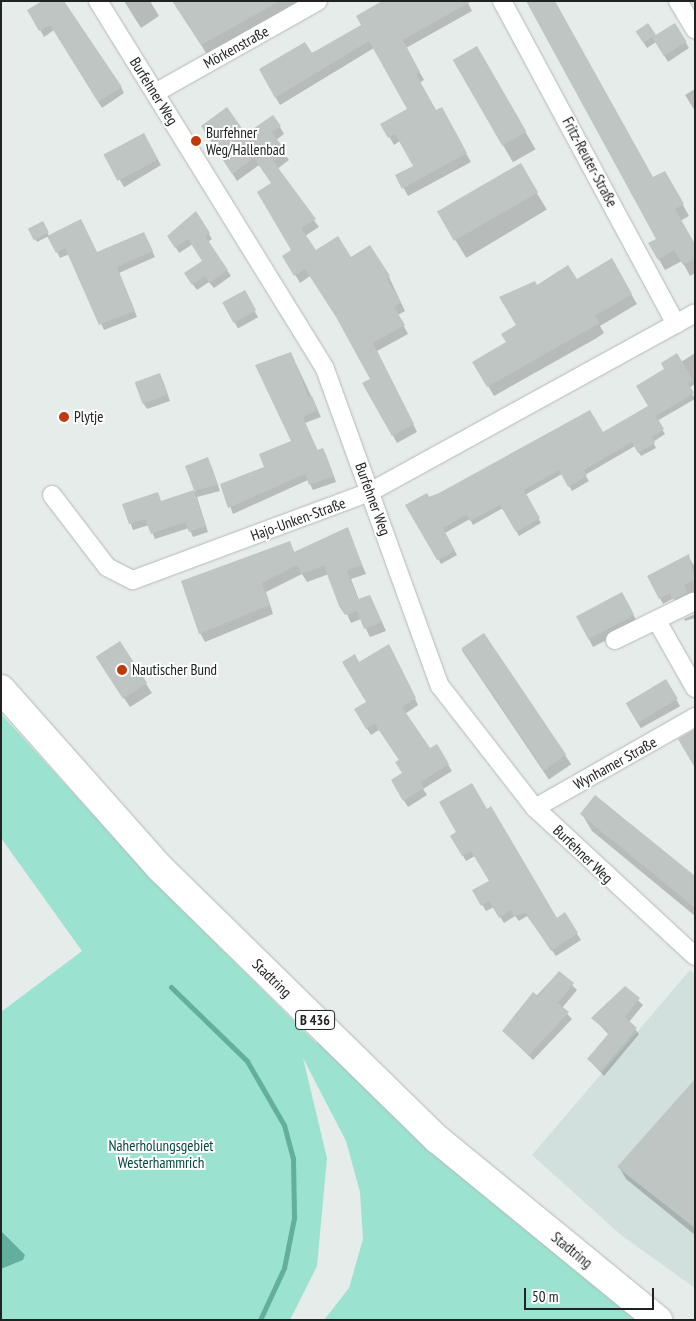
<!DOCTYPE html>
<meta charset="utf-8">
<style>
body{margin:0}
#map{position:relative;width:696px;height:1321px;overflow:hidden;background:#e5ecea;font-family:"PT Sans Narrow",sans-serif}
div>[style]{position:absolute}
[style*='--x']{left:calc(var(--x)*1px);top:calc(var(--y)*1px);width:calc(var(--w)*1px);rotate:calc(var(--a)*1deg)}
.built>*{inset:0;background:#d1e0dc}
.green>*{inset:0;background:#9be2d1}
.water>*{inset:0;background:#62af9e}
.shadow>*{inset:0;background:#0003;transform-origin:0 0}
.stream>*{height:5px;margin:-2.5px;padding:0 2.5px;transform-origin:2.5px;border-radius:2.5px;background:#62af9e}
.building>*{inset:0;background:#bec5c3;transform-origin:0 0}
.roads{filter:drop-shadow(0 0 1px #b3b9b7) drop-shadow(0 0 1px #b3b9b7)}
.street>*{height:18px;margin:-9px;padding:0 9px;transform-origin:9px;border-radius:9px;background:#fff}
.highway>*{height:28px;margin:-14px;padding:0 14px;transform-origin:14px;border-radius:14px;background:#fff}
.dots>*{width:14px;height:14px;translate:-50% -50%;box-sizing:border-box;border:2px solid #fff;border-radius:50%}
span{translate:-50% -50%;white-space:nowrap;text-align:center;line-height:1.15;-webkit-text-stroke:4px #fff;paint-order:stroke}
.shield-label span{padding:1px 4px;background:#fff;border:1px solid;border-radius:4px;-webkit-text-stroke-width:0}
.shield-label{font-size:14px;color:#202322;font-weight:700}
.street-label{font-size:15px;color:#202322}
.poi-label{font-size:15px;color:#202322}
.left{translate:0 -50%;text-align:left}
.park-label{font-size:15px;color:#00493d}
.frame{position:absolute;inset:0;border:2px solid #202322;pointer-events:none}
.scale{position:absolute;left:524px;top:1288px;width:130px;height:22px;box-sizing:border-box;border:2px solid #202322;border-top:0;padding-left:6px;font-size:15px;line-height:18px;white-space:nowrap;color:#202322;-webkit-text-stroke:4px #fff;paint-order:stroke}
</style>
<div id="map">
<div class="built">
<div style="clip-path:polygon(690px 970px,695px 974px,695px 1288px,621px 1235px,532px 1155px)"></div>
</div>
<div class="green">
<div style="clip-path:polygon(1px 714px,160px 888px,316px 1043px,322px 1037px,648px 1320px,324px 1320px,349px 1288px,363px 1239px,360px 1192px,346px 1141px,303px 1058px,327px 1158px,317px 1266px,290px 1320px,1px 1320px,1px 1269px,23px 1260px,1px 1231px,1px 1012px,82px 951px,1px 838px)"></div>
</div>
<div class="water">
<div style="clip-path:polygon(1px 1231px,25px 1255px,23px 1260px,1px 1269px)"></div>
</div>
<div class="shadow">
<div style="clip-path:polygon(44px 1px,121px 87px,124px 93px,102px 108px,54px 30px,44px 37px,29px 10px)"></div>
<div style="clip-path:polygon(124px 1px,150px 1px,159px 16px,141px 28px)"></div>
<div style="clip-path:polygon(173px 1px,313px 1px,210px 59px)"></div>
<div style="clip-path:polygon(467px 1px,472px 11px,406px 48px,424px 80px,419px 83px,436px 112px,441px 109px,471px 162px,408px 196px,397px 176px,415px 166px,400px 141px,394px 145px,382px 124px,408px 109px,374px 48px,280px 105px,260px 70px)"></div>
<div style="clip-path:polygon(648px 25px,656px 37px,675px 25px,689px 48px,668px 62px,656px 42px,647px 48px,637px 32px)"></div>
<div style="left:477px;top:48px;width:117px;height:26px;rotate:60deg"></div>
<div style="clip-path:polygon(695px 89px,695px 111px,685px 95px)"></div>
<div style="clip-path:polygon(280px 127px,284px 134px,276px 140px,289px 160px,277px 169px,319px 227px,305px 236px,315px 252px,351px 259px,389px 277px,405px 311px,398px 315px,408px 334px,377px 351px,417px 432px,397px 443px,364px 384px,372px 379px,341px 323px,310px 276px,300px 283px,284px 256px,293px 250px,272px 183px,259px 165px,237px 181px,207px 134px,246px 136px)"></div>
<div style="left:143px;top:135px;width:35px;height:43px;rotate:59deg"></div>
<div style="left:520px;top:165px;width:52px;height:94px;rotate:59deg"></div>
<div style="clip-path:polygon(665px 172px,689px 216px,680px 221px,695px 246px,695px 273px,690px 276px,682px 261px,665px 270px,650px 244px,658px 239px,652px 179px)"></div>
<div style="clip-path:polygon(196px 213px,212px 239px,208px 242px,231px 276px,214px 288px,209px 282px,197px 290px,189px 279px,203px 261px,193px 244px,179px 253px,169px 236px)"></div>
<div style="clip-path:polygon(42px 222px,49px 236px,96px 253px,147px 240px,155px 257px,119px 273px,137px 317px,104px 330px,69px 254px,60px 258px,49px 236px,37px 242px,30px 229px)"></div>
<div style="clip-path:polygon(611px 260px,637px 304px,600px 326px,604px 333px,595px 339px,494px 396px,474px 362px,507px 342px,537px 286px,576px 281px)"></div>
<div style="left:244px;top:292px;width:29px;height:23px;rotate:61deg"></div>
<div style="clip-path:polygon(291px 353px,321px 417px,305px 423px,318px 451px,323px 449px,326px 455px,336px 482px,313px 490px,308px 480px,233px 514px,222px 485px,266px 468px,293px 442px)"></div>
<div style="clip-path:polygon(695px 353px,695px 384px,689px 388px,695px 399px,657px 421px,665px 434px,653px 442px,656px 448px,641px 456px,635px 446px,585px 475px,589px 481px,572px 491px,562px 474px,525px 495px,541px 523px,519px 536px,503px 508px,473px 525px,470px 519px,445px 533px,457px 555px,441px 564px,407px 505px,602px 434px,649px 406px,681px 362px)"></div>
<div style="clip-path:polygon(163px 381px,170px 401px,147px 409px,143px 403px)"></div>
<div style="clip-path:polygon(211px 465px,220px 491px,197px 497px,208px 532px,193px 537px,189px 528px,155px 539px,149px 525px,133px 530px,124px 505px,161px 502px,196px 491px,186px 466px)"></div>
<div style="clip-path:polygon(347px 528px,366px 574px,351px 579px,359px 600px,370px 596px,386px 631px,370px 637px,361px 619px,351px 623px,329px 574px,307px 582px,302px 574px,266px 592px,273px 614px,205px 642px,200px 633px,289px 543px,295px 553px)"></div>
<div style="clip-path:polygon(688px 556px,695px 567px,695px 598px,678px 605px,674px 598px,663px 604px,649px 577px)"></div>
<div style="clip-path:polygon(627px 602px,638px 624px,593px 647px,577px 616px)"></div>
<div style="clip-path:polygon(695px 614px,695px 618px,685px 621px,684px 619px)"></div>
<div style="left:484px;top:635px;width:156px;height:27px;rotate:56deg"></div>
<div style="clip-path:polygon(119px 643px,152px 693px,130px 707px,103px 667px)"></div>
<div style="clip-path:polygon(392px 652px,418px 705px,405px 714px,430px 750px,437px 746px,452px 771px,423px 789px,427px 795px,408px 807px,392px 781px,404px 774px,400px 761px,379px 730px,371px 735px,355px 710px,368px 702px,359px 663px)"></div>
<div style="left:666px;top:681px;width:29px;height:45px;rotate:61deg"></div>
<div style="clip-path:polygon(582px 814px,695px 878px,695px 916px,592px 831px)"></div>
<div style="clip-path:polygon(458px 833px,556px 919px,564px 914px,581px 940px,556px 956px,527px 916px,519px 921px,515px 916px,504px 923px,494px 907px,486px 911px,474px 891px,490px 882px,475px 856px,466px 861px,452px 836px)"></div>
<div style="clip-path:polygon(559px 972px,577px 990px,562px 1008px,572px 1019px,533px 1060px,503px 1031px)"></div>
<div style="clip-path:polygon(625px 988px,643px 1005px,629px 1022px,639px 1034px,604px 1076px,588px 1059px,609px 1035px,593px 1018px)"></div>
<div style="clip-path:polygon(695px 1081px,695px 1235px,626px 1179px,619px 1167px)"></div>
</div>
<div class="stream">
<div style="--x:171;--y:987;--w:106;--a:44.2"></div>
<div style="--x:247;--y:1061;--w:74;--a:60"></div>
<div style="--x:284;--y:1125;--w:34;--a:75"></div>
<div style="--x:293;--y:1158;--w:60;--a:89"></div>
<div style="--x:294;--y:1218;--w:51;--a:101.3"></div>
<div style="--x:284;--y:1268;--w:57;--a:114.8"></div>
</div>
<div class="building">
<div style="clip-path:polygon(42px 1px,64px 1px,122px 87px,98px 102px,50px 25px,39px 31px,27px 10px)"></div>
<div style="clip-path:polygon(172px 1px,280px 1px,201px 45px)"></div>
<div style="clip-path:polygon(382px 1px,472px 1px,403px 40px,420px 72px,416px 74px,436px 110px,442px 107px,467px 153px,402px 189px,395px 175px,413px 166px,395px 134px,388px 138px,380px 124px,407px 109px,369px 41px,275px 98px,259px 69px,305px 42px,312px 53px,361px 25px,356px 16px)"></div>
<div style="clip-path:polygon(526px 1px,555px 1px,653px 177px,665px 171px,684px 204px,675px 209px,695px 244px,695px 259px,683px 265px,674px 250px,658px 260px,648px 243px,656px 239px)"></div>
<div style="left:648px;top:23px;width:14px;height:15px;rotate:56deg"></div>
<div style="left:675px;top:23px;width:22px;height:27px;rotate:58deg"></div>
<div style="left:477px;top:46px;width:99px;height:28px;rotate:60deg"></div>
<div style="clip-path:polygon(227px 107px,246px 134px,273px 115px,281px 126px,272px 132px,286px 152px,273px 161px,316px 219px,301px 228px,316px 250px,338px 236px,351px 257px,370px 245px,390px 276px,387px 279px,401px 303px,394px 307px,405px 325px,373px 343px,414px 424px,392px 436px,362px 383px,370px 379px,336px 317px,305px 269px,294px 276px,282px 256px,291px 250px,257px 192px,271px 183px,254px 158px,232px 174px,201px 126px)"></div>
<div style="left:144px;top:133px;width:30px;height:46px;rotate:62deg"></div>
<div style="left:521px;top:163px;width:34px;height:97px;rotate:60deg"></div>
<div style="clip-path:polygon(196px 211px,210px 233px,205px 236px,228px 270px,209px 283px,205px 276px,192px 285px,184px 273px,202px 261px,188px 239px,175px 248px,167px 236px)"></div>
<div style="clip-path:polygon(81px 219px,97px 252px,144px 232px,153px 251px,117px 267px,135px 311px,99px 325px,65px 248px,56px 253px,47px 236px)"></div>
<div style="left:43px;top:221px;width:13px;height:17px;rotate:63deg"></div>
<div style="clip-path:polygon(612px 258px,632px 294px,595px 316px,600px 323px,589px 329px,487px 387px,472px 362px,506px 342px,501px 334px,516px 325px,499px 297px,535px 281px,537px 285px,568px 265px,577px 279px)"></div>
<div style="left:245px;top:290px;width:23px;height:26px;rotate:61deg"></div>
<div style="clip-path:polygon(291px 352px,309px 398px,312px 396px,318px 410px,303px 417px,317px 450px,323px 448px,334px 476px,309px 485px,305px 474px,228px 508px,220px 484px,264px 467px,259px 454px,291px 441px,255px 365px)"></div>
<div style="clip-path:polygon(677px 353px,693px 380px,688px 383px,694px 393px,656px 416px,664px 429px,652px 437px,655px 443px,638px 453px,632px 442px,584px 470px,587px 476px,568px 487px,559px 470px,524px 490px,540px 518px,516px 532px,500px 505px,470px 521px,466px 515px,443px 528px,455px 551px,437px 560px,405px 505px,427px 493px,430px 498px,590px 410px,603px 432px,648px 406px,636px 386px,664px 369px,661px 363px)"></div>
<div style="left:160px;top:373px;width:23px;height:27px;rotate:70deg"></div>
<div style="clip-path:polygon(208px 457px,218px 485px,194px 491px,206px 526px,189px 532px,185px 522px,151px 534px,145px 519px,129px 524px,122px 504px,158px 492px,161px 501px,194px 490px,185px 466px)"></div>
<div style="clip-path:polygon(348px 527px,362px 565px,347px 571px,358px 599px,370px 595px,382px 622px,364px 629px,357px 611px,345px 615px,339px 606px,324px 566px,301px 574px,297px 565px,262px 583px,270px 605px,199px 634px,181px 581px,290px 541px,294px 552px)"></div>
<div style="clip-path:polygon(689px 554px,695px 580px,684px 585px,688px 593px,673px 600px,670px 593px,659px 599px,647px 576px)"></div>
<div style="left:622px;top:592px;width:26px;height:52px;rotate:62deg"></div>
<div style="left:484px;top:633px;width:147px;height:27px;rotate:56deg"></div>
<div style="left:120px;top:641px;width:50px;height:29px;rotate:57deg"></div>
<div style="clip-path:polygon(389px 644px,416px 698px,402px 707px,430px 748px,437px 744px,449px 764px,421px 782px,424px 788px,403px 801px,391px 780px,402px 773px,395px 762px,399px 760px,375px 724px,366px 729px,354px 709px,366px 702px,342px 662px,355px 654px,359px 662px)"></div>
<div style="left:666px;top:679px;width:23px;height:47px;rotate:59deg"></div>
<div style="clip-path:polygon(695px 729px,695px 768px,678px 739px)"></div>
<div style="clip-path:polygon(472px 783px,487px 809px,491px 806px,557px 918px,565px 912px,578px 933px,551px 951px,526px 913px,514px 916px,511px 910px,499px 918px,489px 901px,481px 906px,472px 890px,489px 881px,471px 851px,462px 856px,450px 836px,456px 832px,439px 802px)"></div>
<div style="clip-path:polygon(595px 795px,695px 876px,695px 908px,580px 814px)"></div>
<div style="clip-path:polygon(559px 971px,574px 983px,558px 1003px,569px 1012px,529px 1055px,502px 1031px,533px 992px,538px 996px)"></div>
<div style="clip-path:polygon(625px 986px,640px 998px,625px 1017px,637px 1028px,601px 1071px,587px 1059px,609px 1033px,591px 1018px)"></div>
<div style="clip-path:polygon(695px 1079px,695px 1228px,617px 1167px)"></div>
</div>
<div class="roads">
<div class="street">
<div style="--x:98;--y:1;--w:432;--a:58.3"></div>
<div style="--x:325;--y:369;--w:337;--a:70.1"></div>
<div style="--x:440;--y:686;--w:155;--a:52.1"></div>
<div style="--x:535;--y:808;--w:218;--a:42.8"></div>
<div style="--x:502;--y:1;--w:367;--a:61.7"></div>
<div style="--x:678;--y:1;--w:33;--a:59"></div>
<div style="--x:155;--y:93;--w:187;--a:-29.4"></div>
<div style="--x:52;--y:495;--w:91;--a:52.6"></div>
<div style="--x:107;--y:567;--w:29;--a:27"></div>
<div style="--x:133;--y:580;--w:253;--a:-20.4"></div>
<div style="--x:370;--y:492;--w:371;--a:-28.8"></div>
<div style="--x:657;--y:621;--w:77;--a:60.4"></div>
<div style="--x:615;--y:640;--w:87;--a:-26"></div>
<div style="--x:535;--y:808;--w:184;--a:-29.6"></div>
</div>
<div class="highway">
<div style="--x:1;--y:689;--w:239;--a:48.4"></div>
<div style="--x:160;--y:868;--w:388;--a:44.4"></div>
<div style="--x:437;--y:1139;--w:286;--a:39.3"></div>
</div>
</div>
<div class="dots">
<div style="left:196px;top:141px;background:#c1380a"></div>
<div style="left:64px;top:417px;background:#c1380a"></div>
<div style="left:122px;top:670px;background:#c1380a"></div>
</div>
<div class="shield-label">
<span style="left:315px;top:1020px">B 436</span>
</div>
<div class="street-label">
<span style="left:236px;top:47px;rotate:-29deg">Mörkenstraße</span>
<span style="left:154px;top:91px;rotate:58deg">Burfehner Weg</span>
<span style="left:590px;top:162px;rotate:62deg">Fritz-Reuter-Straße</span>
<span style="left:373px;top:499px;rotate:70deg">Burfehner Weg</span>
<span style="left:298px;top:519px;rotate:-20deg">Hajo-Unken-Straße</span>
<span style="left:615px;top:763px;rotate:-29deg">Wynhamer Straße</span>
<span style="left:583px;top:854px;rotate:44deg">Burfehner Weg</span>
<span style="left:272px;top:978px;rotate:44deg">Stadtring</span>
<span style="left:572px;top:1250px;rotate:39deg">Stadtring</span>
</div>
<div class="poi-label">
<span class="left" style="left:206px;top:141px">Burfehner<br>Weg/Hallenbad</span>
<span class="left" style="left:74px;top:417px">Plytje</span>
<span class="left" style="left:132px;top:670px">Nautischer Bund</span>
</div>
<div class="park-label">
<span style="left:161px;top:1154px">Naherholungsgebiet<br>Westerhammrich</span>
</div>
<div class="frame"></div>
<div class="scale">50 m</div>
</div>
